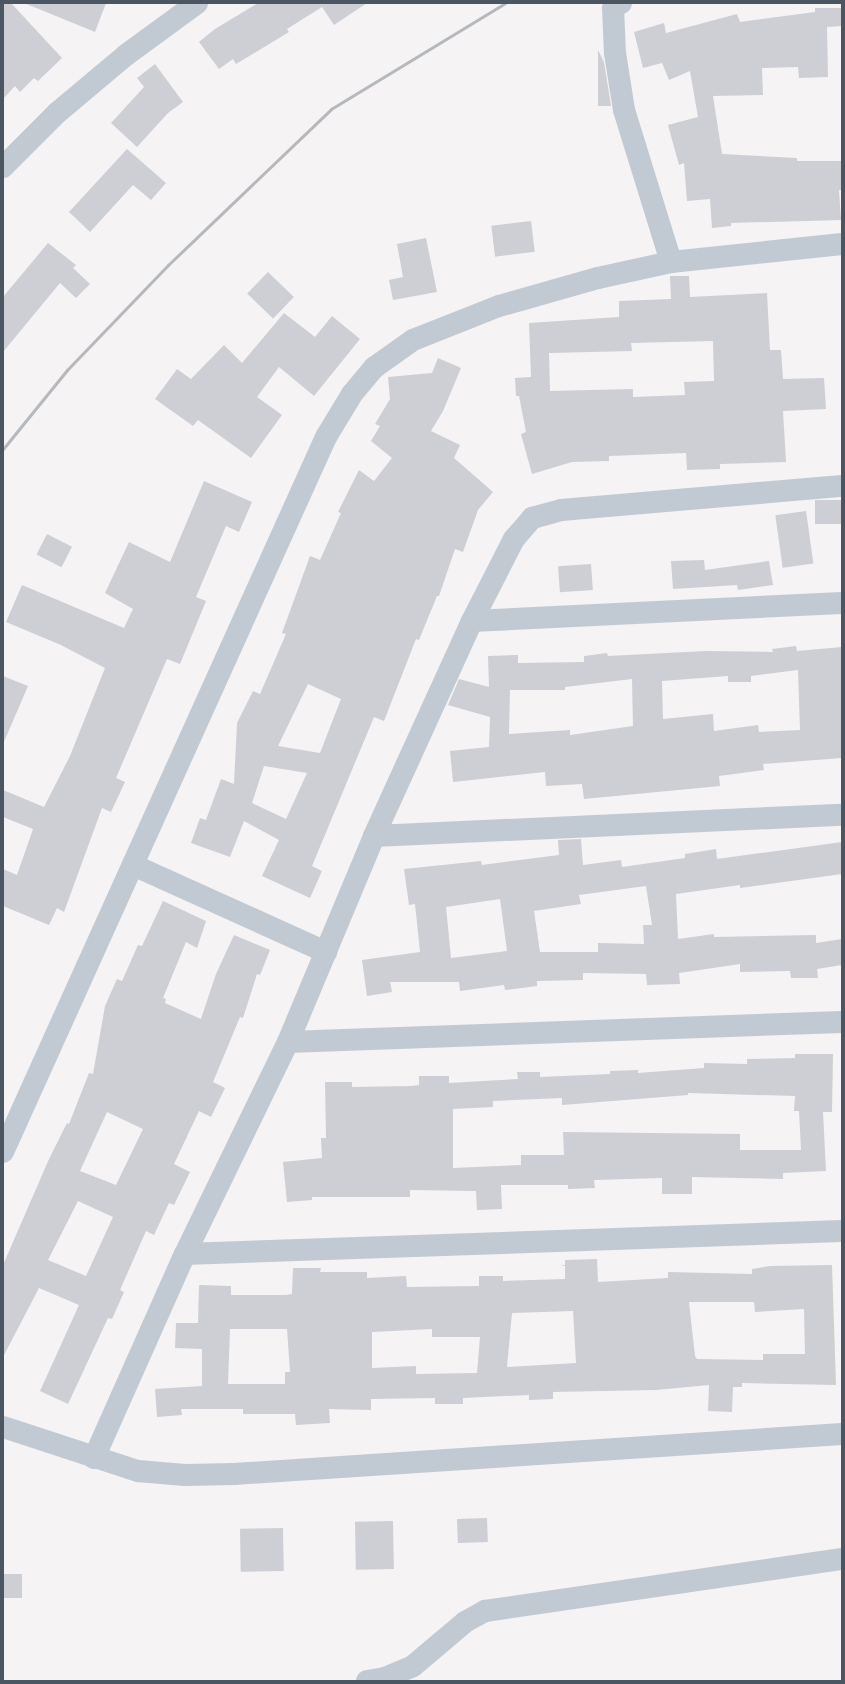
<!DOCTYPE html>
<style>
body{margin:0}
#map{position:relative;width:845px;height:1684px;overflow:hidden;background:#f5f3f3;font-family:"Fira Sans Condensed",sans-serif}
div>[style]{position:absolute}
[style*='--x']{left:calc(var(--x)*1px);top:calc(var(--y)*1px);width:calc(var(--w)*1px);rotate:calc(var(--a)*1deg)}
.building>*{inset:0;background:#cdcfd5;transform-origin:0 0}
.street>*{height:22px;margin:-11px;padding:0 11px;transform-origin:11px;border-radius:11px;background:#c1cad2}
.rail>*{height:3px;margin:-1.5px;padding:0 1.5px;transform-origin:1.5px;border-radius:1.5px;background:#b5b8bd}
span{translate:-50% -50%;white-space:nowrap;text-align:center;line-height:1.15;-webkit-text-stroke:4px #fff;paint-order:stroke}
.frame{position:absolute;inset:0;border:4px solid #4a5661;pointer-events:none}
</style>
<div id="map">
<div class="building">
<div style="clip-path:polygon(3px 3px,11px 3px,62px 58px,38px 81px,34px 78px,20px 92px,15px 86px,3px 99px)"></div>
<div style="clip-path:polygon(24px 3px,106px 3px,95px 32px)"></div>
<div style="clip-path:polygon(258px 3px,367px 3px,334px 25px,322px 7px,287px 29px,289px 32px,236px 64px,233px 59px,219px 69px,199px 42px,215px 29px)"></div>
<div style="clip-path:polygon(815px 8px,842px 8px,842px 26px,827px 27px,828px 77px,799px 78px,798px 67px,762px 68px,763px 95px,713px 96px,722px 154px,797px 158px,797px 161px,842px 161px,842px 190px,839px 190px,841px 220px,731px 223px,731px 226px,712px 228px,710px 199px,687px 201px,684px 163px,679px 165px,668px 125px,698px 117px,690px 71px,669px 80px,662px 63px,643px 68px,634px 32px,664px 23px,666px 33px,737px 14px,740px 22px,815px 12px)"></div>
<div style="clip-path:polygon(598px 50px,604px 62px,611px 106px,598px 106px)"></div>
<div style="clip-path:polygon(155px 64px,183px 102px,168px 113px,137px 147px,111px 123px,144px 87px,137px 78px)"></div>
<div style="clip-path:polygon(127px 149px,166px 183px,151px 200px,133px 185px,90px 232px,69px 212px)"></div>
<div style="left:531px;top:221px;width:31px;height:40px;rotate:83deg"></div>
<div style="clip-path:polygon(426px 238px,437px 292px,393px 300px,389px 280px,403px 277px,397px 244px)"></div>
<div style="clip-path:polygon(48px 243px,76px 265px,73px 268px,90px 284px,76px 298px,60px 283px,3px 352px,3px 297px)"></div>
<div style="left:268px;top:272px;width:36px;height:30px;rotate:44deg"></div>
<div style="clip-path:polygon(evenodd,670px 276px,689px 276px,690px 297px,767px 293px,770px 350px,781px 350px,783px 379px,824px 378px,826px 409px,783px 411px,786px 462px,720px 464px,720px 469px,687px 470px,686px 453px,609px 456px,609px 461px,572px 462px,532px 474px,521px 434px,526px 432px,519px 396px,516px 396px,515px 378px,531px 377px,529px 323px,619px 317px,619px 301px,671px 299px,670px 276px,713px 341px,714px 381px,684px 382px,685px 395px,633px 397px,633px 389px,550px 391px,549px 353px,632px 351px,631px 343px,713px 341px)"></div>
<div style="clip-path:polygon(284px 313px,315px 337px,332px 316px,360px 339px,314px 396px,279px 367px,257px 397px,282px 415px,251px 458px,198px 420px,193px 426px,155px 399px,177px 369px,191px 379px,224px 345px,242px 363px)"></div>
<div style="clip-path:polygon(evenodd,438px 358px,461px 368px,443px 411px,431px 431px,460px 445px,454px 458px,493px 492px,478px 510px,463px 552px,455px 549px,439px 596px,437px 596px,419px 640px,416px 639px,384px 721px,374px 717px,312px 866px,322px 871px,310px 898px,262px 876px,279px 840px,244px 821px,230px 857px,191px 843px,200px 818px,206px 820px,221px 779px,234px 784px,237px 723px,253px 691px,260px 694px,286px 634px,282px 633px,310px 556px,320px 560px,341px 513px,338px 512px,359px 470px,374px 481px,392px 458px,371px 441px,380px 426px,375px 424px,390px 399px,388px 377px,432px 373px,438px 358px,308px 684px,341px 699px,320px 753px,278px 746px,308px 684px,438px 358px,264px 766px,307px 773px,286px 819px,252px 803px,264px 766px)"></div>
<div style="clip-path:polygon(204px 481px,252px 502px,239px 532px,226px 526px,196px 597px,206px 601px,180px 664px,167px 659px,116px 778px,125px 782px,111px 812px,102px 808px,64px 912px,57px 908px,49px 925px,3px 906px,3px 869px,17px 875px,33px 829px,3px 817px,3px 790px,44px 807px,70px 756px,105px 668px,61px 645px,6px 622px,22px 585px,124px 628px,133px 609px,105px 593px,129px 542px,170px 562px)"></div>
<div style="left:842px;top:500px;width:24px;height:27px;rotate:90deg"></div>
<div style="left:806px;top:511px;width:53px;height:31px;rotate:82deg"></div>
<div style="left:47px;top:534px;width:28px;height:23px;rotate:27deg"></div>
<div style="clip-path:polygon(704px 560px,705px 570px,769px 561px,773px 585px,738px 590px,737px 585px,673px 589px,671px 561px)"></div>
<div style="left:591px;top:564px;width:26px;height:33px;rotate:86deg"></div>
<div style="clip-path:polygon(evenodd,796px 646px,797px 651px,842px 647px,842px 758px,763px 764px,764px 770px,719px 776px,720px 786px,584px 799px,582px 784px,546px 786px,545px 772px,453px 782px,450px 751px,489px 747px,490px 717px,448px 705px,459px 679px,489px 687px,488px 656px,518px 655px,518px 663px,584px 662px,584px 656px,607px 653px,608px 656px,706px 651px,773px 652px,772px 649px,796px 646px,798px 670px,800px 730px,759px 732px,758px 725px,714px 731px,713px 714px,663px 719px,662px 681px,728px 676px,728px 682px,751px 682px,751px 676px,798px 670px,796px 646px,632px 679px,633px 726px,570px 735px,570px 730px,509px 734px,510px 690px,565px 690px,565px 687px,632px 679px)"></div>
<div style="clip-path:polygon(3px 676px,28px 686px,3px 744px)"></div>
<div style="clip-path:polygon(evenodd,581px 839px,583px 865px,621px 860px,622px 867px,685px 858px,685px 854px,716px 849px,717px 859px,842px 842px,842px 874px,740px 888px,740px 885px,676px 894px,678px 939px,714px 934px,714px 937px,816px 935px,816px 943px,842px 939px,842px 965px,817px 969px,818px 978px,791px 978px,790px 971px,740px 972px,740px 964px,679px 973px,680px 984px,647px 985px,646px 974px,583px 973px,583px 980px,537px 981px,537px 986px,505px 990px,504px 985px,460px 991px,459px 982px,390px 982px,392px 992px,367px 996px,362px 960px,420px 952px,415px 904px,409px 905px,404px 869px,481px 861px,482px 865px,559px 855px,558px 840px,581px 839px,646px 886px,652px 925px,643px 925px,644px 944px,598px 943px,598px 952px,540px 952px,534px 911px,581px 904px,579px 895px,646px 886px,581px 839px,500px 899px,507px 951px,451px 958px,446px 907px,500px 899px)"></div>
<div style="clip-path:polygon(evenodd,163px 901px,206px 921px,197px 948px,186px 942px,163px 998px,166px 999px,165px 1003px,201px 1019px,216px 974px,234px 935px,270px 950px,260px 975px,257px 974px,243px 1018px,240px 1017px,213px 1082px,225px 1088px,211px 1117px,199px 1111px,174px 1164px,190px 1172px,174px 1205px,169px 1203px,154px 1235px,146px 1231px,120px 1290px,124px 1292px,112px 1319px,108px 1318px,68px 1404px,40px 1391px,79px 1305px,39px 1288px,3px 1357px,3px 1265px,49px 1159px,67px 1123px,69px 1124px,89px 1073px,93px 1074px,105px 1006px,117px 979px,122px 981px,138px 945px,142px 946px,163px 901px,107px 1112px,143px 1129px,116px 1185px,80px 1171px,107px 1112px,163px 901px,78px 1201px,113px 1217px,86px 1276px,48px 1260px,78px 1201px)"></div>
<div style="clip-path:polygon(evenodd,795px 1054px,833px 1054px,832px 1112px,823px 1112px,826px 1171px,783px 1173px,783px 1179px,692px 1177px,692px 1194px,662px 1194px,662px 1178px,594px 1180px,595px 1188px,568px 1189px,568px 1185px,501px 1185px,502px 1209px,477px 1210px,476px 1191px,410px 1190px,410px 1197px,312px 1197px,312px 1200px,287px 1202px,283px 1162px,322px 1158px,321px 1138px,326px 1138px,325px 1082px,352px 1082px,352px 1087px,412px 1086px,419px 1085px,419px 1076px,449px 1076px,449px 1083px,518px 1079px,517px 1072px,540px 1072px,540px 1077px,610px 1074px,610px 1071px,638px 1070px,638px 1073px,704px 1068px,704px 1063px,747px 1064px,747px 1059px,795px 1058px,795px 1054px,688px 1093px,795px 1096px,794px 1111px,799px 1111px,801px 1150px,740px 1150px,740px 1134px,563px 1132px,564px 1155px,521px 1155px,521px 1165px,453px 1168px,453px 1109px,493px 1107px,493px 1101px,562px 1098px,562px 1105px,688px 1095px,688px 1093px)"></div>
<div style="clip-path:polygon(evenodd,597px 1259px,598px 1282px,668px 1278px,668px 1272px,752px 1274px,752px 1269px,770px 1266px,832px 1265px,836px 1385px,742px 1383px,742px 1387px,733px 1387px,732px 1412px,708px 1411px,709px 1385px,656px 1390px,553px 1392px,553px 1399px,529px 1400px,529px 1395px,463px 1398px,463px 1404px,435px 1404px,435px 1398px,371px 1399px,371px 1410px,329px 1409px,330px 1423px,296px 1425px,295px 1414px,243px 1414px,243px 1409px,181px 1409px,182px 1415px,157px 1417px,155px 1389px,202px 1386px,202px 1349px,175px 1348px,176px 1323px,198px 1323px,199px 1285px,231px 1286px,231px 1295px,286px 1295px,292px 1294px,293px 1268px,321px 1268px,320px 1272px,367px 1272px,367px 1278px,406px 1276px,407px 1287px,479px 1286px,479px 1276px,503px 1276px,503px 1281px,565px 1279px,565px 1260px,597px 1259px,689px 1302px,754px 1302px,755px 1312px,804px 1309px,805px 1354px,763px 1354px,763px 1360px,697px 1359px,695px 1356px,689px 1302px,597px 1259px,573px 1311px,576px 1363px,507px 1367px,512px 1313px,573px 1311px,597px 1259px,230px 1329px,287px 1329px,290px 1372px,285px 1372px,285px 1384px,228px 1384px,230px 1329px,597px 1259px,432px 1329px,432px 1337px,480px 1337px,477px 1373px,416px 1374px,416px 1366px,372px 1368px,372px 1332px,432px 1329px)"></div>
<div style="left:487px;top:1518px;width:24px;height:30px;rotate:88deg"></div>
<div style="left:393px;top:1521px;width:48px;height:38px;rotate:89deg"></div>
<div style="left:283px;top:1528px;width:43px;height:43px;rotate:89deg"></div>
<div style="left:3px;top:1574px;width:19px;height:24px"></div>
</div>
<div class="street">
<div style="--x:621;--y:3;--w:9;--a:148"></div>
<div style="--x:613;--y:8;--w:45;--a:87.5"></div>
<div style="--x:615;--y:53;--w:58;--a:81"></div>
<div style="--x:624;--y:110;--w:159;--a:72.8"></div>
<div style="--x:3;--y:167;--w:76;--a:-45"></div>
<div style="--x:57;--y:113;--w:90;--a:-40"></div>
<div style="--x:126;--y:55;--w:88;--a:-36.2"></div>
<div style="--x:472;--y:621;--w:370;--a:-2.8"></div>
<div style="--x:374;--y:836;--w:468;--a:-2.6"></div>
<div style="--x:133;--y:865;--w:212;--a:24.3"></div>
<div style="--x:288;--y:1042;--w:554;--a:-2.07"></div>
<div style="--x:3;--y:1152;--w:785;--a:-65.69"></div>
<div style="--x:326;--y:437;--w:50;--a:-58.8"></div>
<div style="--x:352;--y:394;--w:35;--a:-50"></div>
<div style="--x:375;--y:367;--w:47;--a:-35.4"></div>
<div style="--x:413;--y:340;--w:92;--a:-21.6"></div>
<div style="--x:499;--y:306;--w:103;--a:-15.8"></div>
<div style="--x:598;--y:278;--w:75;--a:-12.4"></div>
<div style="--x:671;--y:262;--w:172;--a:-6"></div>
<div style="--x:185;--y:1254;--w:657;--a:-2"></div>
<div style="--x:3;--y:1427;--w:142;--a:18.1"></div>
<div style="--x:138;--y:1471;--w:47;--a:4.9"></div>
<div style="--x:185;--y:1475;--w:49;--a:-1.2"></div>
<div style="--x:234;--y:1474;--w:609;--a:-3.76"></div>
<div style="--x:94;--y:1458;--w:223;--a:-66"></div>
<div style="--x:185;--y:1254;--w:236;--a:-64.1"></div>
<div style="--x:288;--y:1042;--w:223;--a:-67.3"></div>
<div style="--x:374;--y:836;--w:236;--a:-65.5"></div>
<div style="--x:472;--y:621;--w:92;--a:-62.9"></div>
<div style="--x:514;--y:539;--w:28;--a:-49"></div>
<div style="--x:532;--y:518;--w:30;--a:-15"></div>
<div style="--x:561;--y:510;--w:282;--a:-4.9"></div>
<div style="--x:367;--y:1681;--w:18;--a:-9"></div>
<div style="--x:385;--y:1678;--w:30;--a:-23"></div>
<div style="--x:413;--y:1666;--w:68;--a:-40.2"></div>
<div style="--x:465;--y:1622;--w:23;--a:-29"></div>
<div style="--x:485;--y:1611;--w:361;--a:-8.3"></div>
</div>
<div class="rail">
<div style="--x:3;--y:449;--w:102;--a:-51"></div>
<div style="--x:67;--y:370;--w:146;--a:-46.1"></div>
<div style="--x:168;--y:265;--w:226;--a:-43.7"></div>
<div style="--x:331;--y:109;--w:204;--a:-31.3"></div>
</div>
<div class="frame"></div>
</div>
